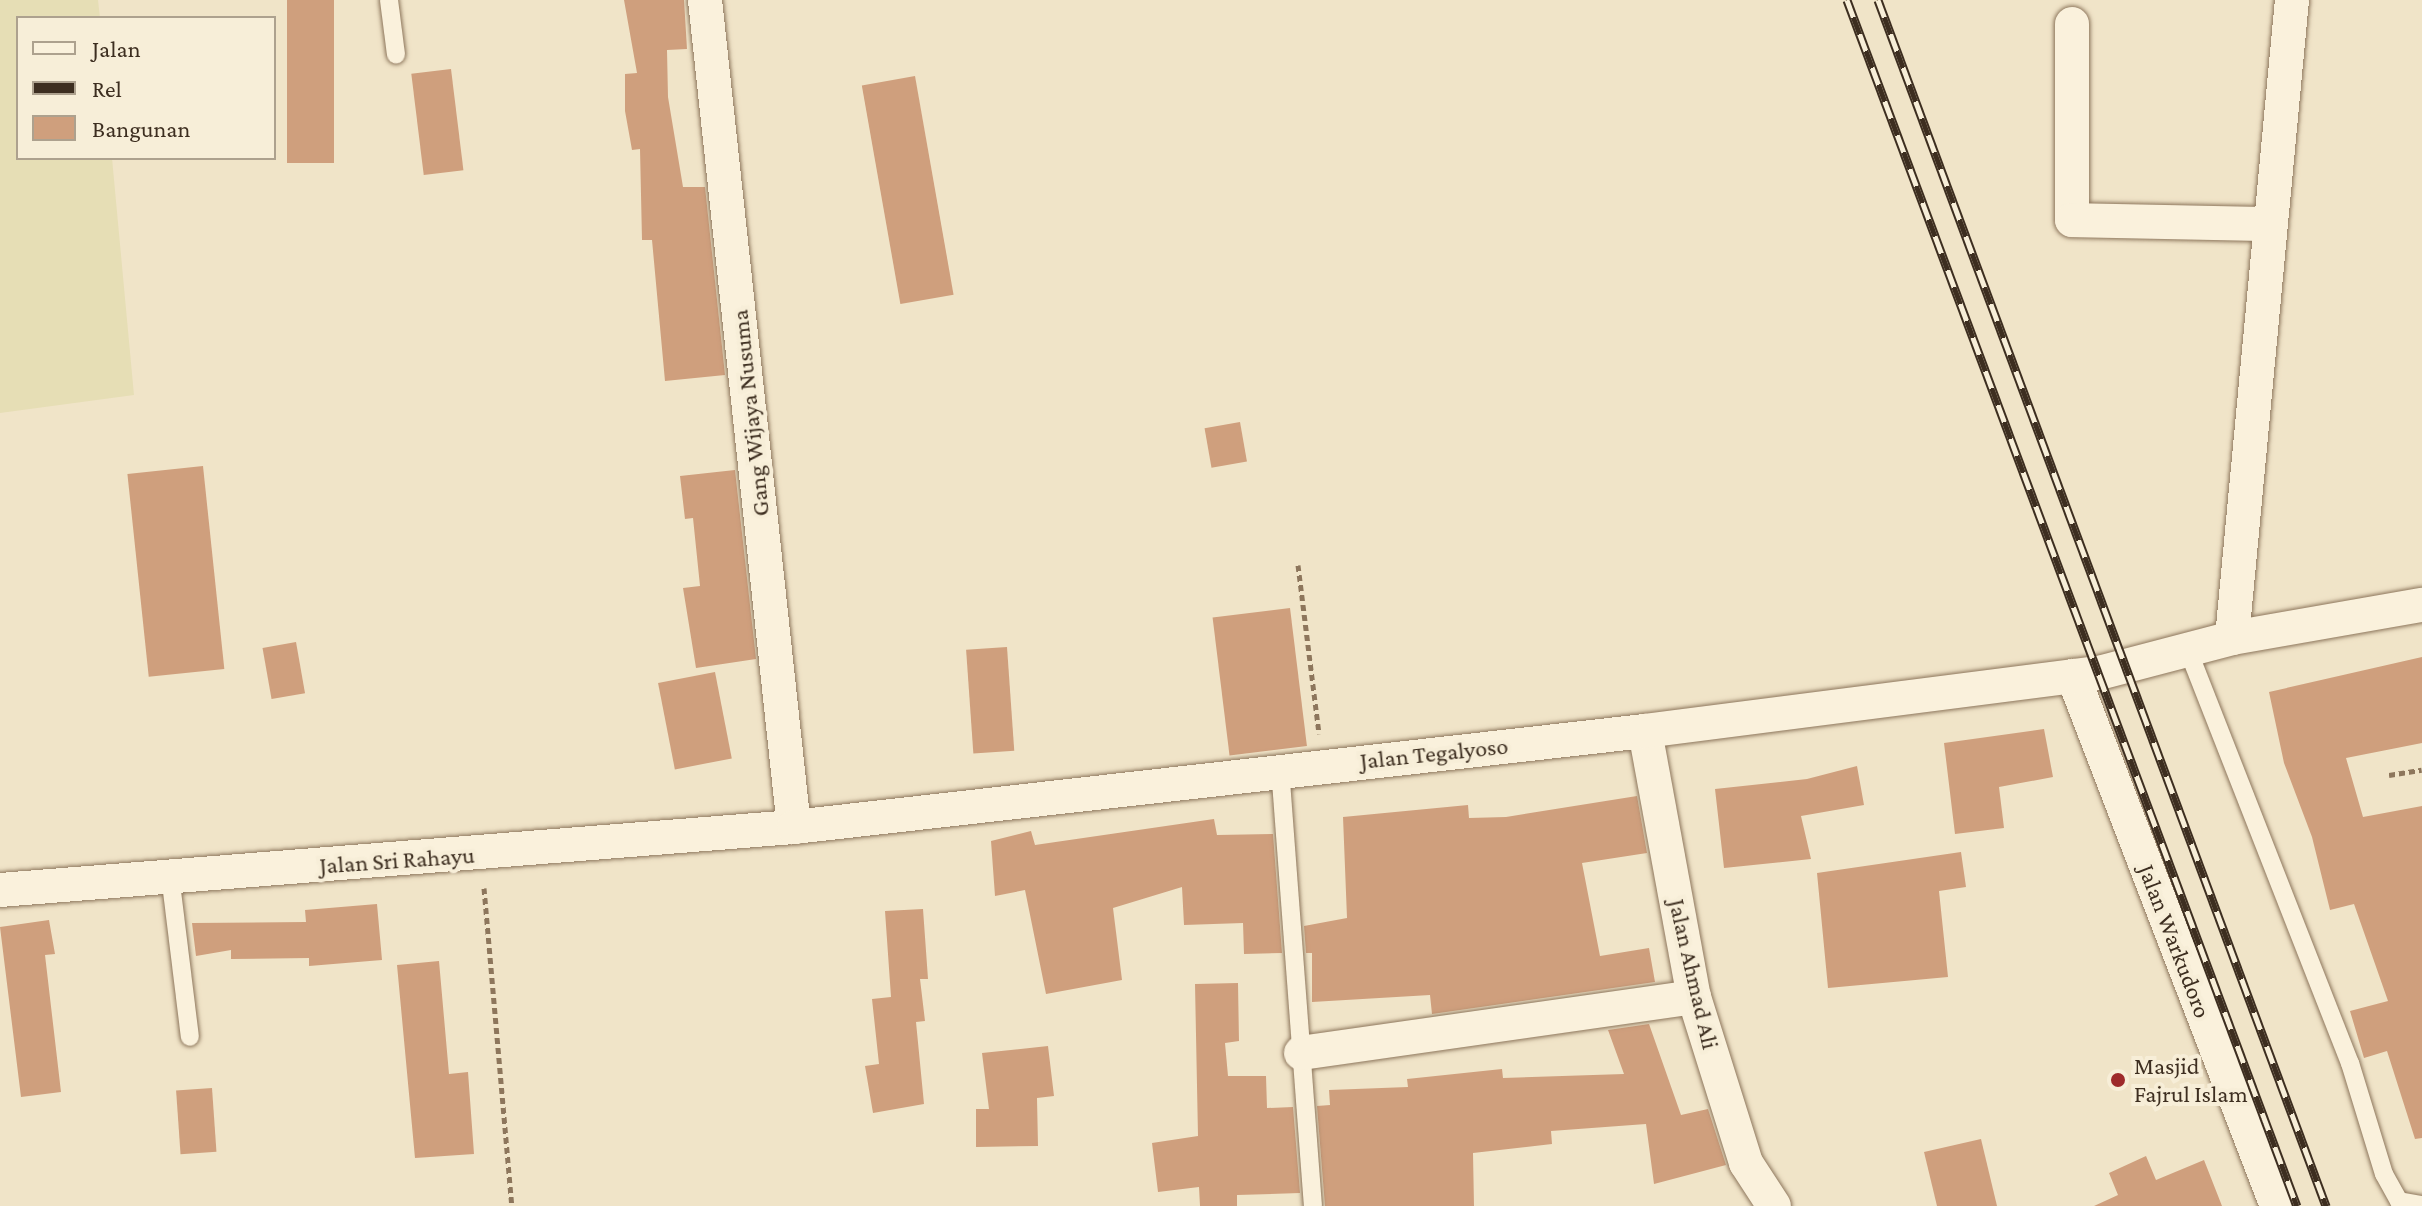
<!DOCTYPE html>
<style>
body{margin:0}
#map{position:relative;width:2422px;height:1206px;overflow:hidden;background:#f0e4c8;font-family:"Crimson Pro",serif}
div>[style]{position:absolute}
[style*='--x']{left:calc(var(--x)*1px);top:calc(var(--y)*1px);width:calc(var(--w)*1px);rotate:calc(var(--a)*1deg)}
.farmland>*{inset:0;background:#e6deb5}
.building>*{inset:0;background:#cf9f7d;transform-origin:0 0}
.path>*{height:5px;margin-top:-2.5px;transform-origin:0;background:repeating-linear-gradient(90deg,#8d765c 0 6px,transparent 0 10px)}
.roads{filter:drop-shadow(0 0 2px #8d765c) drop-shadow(0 0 2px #8d765c)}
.service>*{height:18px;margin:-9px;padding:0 9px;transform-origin:9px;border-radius:9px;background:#faf1dc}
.minor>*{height:34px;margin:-17px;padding:0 17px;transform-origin:17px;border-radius:17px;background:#faf1dc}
.rail>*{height:9px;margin-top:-4.5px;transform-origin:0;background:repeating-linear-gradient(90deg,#f7eed8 0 18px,#3d2e20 0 36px);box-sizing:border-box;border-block:2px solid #3d2e20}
.dots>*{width:22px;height:22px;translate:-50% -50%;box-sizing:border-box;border:4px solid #f7eed8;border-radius:50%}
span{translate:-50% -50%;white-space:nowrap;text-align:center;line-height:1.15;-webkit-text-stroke:8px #f7eed8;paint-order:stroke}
.street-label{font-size:24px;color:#3d2e20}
.poi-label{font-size:24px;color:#3d2e20}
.left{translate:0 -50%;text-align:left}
.legend{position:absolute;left:16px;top:16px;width:260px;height:144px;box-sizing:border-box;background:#f7eed8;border:2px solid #ada18e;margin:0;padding:10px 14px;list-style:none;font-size:24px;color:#3d2e20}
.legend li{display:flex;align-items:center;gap:16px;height:40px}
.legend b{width:40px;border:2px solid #ada18e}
</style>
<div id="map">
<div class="farmland">
<div style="clip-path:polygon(0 0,98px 0,100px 18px,18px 18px,18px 158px,112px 158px,134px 395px,0 413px)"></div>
</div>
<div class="building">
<div style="left:287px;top:0;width:47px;height:163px"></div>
<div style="clip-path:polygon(624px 0,684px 0,687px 49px,667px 50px,668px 97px,683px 187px,705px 187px,725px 375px,665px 381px,652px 240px,642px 240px,640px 149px,632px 150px,625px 111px,625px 74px,637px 73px)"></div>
<div style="left:451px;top:69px;width:102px;height:40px;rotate:83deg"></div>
<div style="left:915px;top:76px;width:222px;height:54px;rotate:80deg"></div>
<div style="left:1240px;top:422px;width:40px;height:36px;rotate:80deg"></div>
<div style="left:203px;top:466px;width:204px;height:76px;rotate:84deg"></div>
<div style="clip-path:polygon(735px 470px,756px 659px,696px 668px,683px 588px,700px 586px,693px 518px,685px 519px,680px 476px)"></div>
<div style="left:1290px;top:608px;width:139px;height:78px;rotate:83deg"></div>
<div style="left:296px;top:642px;width:52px;height:34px;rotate:80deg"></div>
<div style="left:1007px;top:647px;width:104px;height:41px;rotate:86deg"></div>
<div style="clip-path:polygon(2422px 657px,2422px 743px,2346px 758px,2363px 817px,2422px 806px,2422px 1138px,2415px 1139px,2387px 1051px,2364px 1058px,2350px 1011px,2388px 1001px,2354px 904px,2330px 910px,2312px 837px,2284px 763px,2269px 692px)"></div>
<div style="left:715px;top:672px;width:88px;height:58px;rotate:79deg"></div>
<div style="clip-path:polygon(2044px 729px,2053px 777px,1999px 787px,2004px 828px,1955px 834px,1944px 743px)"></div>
<div style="clip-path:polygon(1857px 766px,1864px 805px,1801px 816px,1811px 859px,1724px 868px,1715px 789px,1807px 779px)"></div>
<div style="clip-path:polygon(1637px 796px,1647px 853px,1582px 863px,1600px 956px,1649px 948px,1655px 982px,1432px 1014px,1430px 995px,1312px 1002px,1312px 953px,1306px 953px,1304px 926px,1347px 918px,1343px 817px,1468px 805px,1469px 818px,1506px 817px)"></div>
<div style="clip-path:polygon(1214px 819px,1217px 835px,1273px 834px,1282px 953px,1244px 954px,1243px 923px,1184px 925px,1182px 887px,1113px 908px,1122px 980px,1046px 994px,1025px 890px,995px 896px,991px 841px,1031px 831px,1035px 845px)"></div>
<div style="clip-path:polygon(1961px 852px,1966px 887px,1939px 891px,1948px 977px,1828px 988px,1817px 873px)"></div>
<div style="clip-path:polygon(377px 904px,382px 960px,309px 966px,309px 958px,231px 959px,231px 950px,196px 956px,192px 923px,306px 922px,305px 910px)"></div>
<div style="clip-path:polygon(923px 909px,928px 979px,920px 979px,925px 1021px,916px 1022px,924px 1104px,873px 1113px,865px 1066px,879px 1064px,872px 999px,891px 997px,885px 911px)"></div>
<div style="clip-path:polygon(49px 920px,55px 954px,45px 955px,61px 1092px,21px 1097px,0 927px)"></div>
<div style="clip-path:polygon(439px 961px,449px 1074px,468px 1072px,474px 1154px,415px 1158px,397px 965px)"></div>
<div style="clip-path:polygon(1238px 983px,1239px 1041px,1225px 1043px,1228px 1076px,1266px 1076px,1267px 1108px,1293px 1107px,1300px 1193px,1237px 1195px,1237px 1206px,1200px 1206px,1199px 1187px,1158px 1192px,1152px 1143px,1198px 1136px,1195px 984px)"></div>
<div style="clip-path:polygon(1649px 1024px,1681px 1115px,1708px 1109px,1726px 1165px,1654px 1184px,1646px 1124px,1551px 1131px,1552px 1144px,1473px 1153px,1474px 1206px,1325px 1206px,1317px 1106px,1330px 1105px,1329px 1090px,1408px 1087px,1407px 1079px,1502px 1069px,1503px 1078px,1624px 1074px,1608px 1030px)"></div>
<div style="clip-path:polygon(1048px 1046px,1054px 1096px,1037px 1098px,1038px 1146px,976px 1147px,976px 1109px,989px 1109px,982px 1053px)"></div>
<div style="left:212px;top:1088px;width:64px;height:36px;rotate:86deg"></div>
<div style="clip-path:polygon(1981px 1139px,1997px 1206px,1937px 1206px,1924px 1152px)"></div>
<div style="clip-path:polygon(2146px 1156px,2156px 1180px,2204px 1160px,2222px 1206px,2094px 1206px,2118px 1195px,2109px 1173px)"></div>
</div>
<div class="path">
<div style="--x:1298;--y:565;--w:170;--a:82.9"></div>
<div style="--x:2389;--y:775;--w:33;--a:-9"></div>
<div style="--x:484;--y:888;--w:319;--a:85"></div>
</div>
<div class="roads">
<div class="service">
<div style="--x:389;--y:0;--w:55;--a:82.7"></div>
<div style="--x:2188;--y:650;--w:444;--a:68.6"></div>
<div style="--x:2350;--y:1063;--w:116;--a:73"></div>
<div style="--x:2384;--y:1174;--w:31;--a:61"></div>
<div style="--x:2399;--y:1201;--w:23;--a:10"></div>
<div style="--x:1280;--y:768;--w:439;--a:85.7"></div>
<div style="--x:170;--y:875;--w:163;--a:83"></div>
</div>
<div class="minor">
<div style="--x:705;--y:0;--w:832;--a:83.86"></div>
<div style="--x:2072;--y:24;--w:196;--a:90"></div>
<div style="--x:2072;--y:220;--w:198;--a:1.2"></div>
<div style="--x:2232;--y:638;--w:641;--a:-84.63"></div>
<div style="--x:2073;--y:676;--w:568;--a:68.95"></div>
<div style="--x:1645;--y:731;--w:270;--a:79.6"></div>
<div style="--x:1694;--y:997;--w:174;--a:72.6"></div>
<div style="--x:1746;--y:1163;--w:51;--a:56.9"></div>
<div style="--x:0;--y:890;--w:796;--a:-4.54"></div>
<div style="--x:794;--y:827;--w:856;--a:-6.44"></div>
<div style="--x:1645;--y:731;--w:458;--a:-7.3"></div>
<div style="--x:2099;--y:673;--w:138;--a:-14.7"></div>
<div style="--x:2232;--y:638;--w:193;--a:-9.9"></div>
<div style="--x:1301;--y:1053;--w:397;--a:-8.1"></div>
</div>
</div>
<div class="rail">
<div style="--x:1847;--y:0;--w:1287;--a:69.54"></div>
<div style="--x:1878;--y:0;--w:1287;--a:69.62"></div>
</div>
<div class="dots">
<div style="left:2118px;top:1080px;background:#9e2a2b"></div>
</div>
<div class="street-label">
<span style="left:750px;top:413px;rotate:-96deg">Gang Wijaya Nusuma</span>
<span style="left:1434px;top:753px;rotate:-6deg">Jalan Tegalyoso</span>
<span style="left:397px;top:860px;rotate:-4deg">Jalan Sri Rahayu</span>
<span style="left:2175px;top:941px;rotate:69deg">Jalan Warkudoro</span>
<span style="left:1694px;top:974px;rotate:77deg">Jalan Ahmad Ali</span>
</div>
<div class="poi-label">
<span class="left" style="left:2134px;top:1080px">Masjid<br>Fajrul Islam</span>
</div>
<ul class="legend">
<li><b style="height:10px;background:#faf1dc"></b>Jalan</li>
<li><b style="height:10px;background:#3d2e20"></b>Rel</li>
<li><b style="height:22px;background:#cf9f7d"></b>Bangunan</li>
</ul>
</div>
